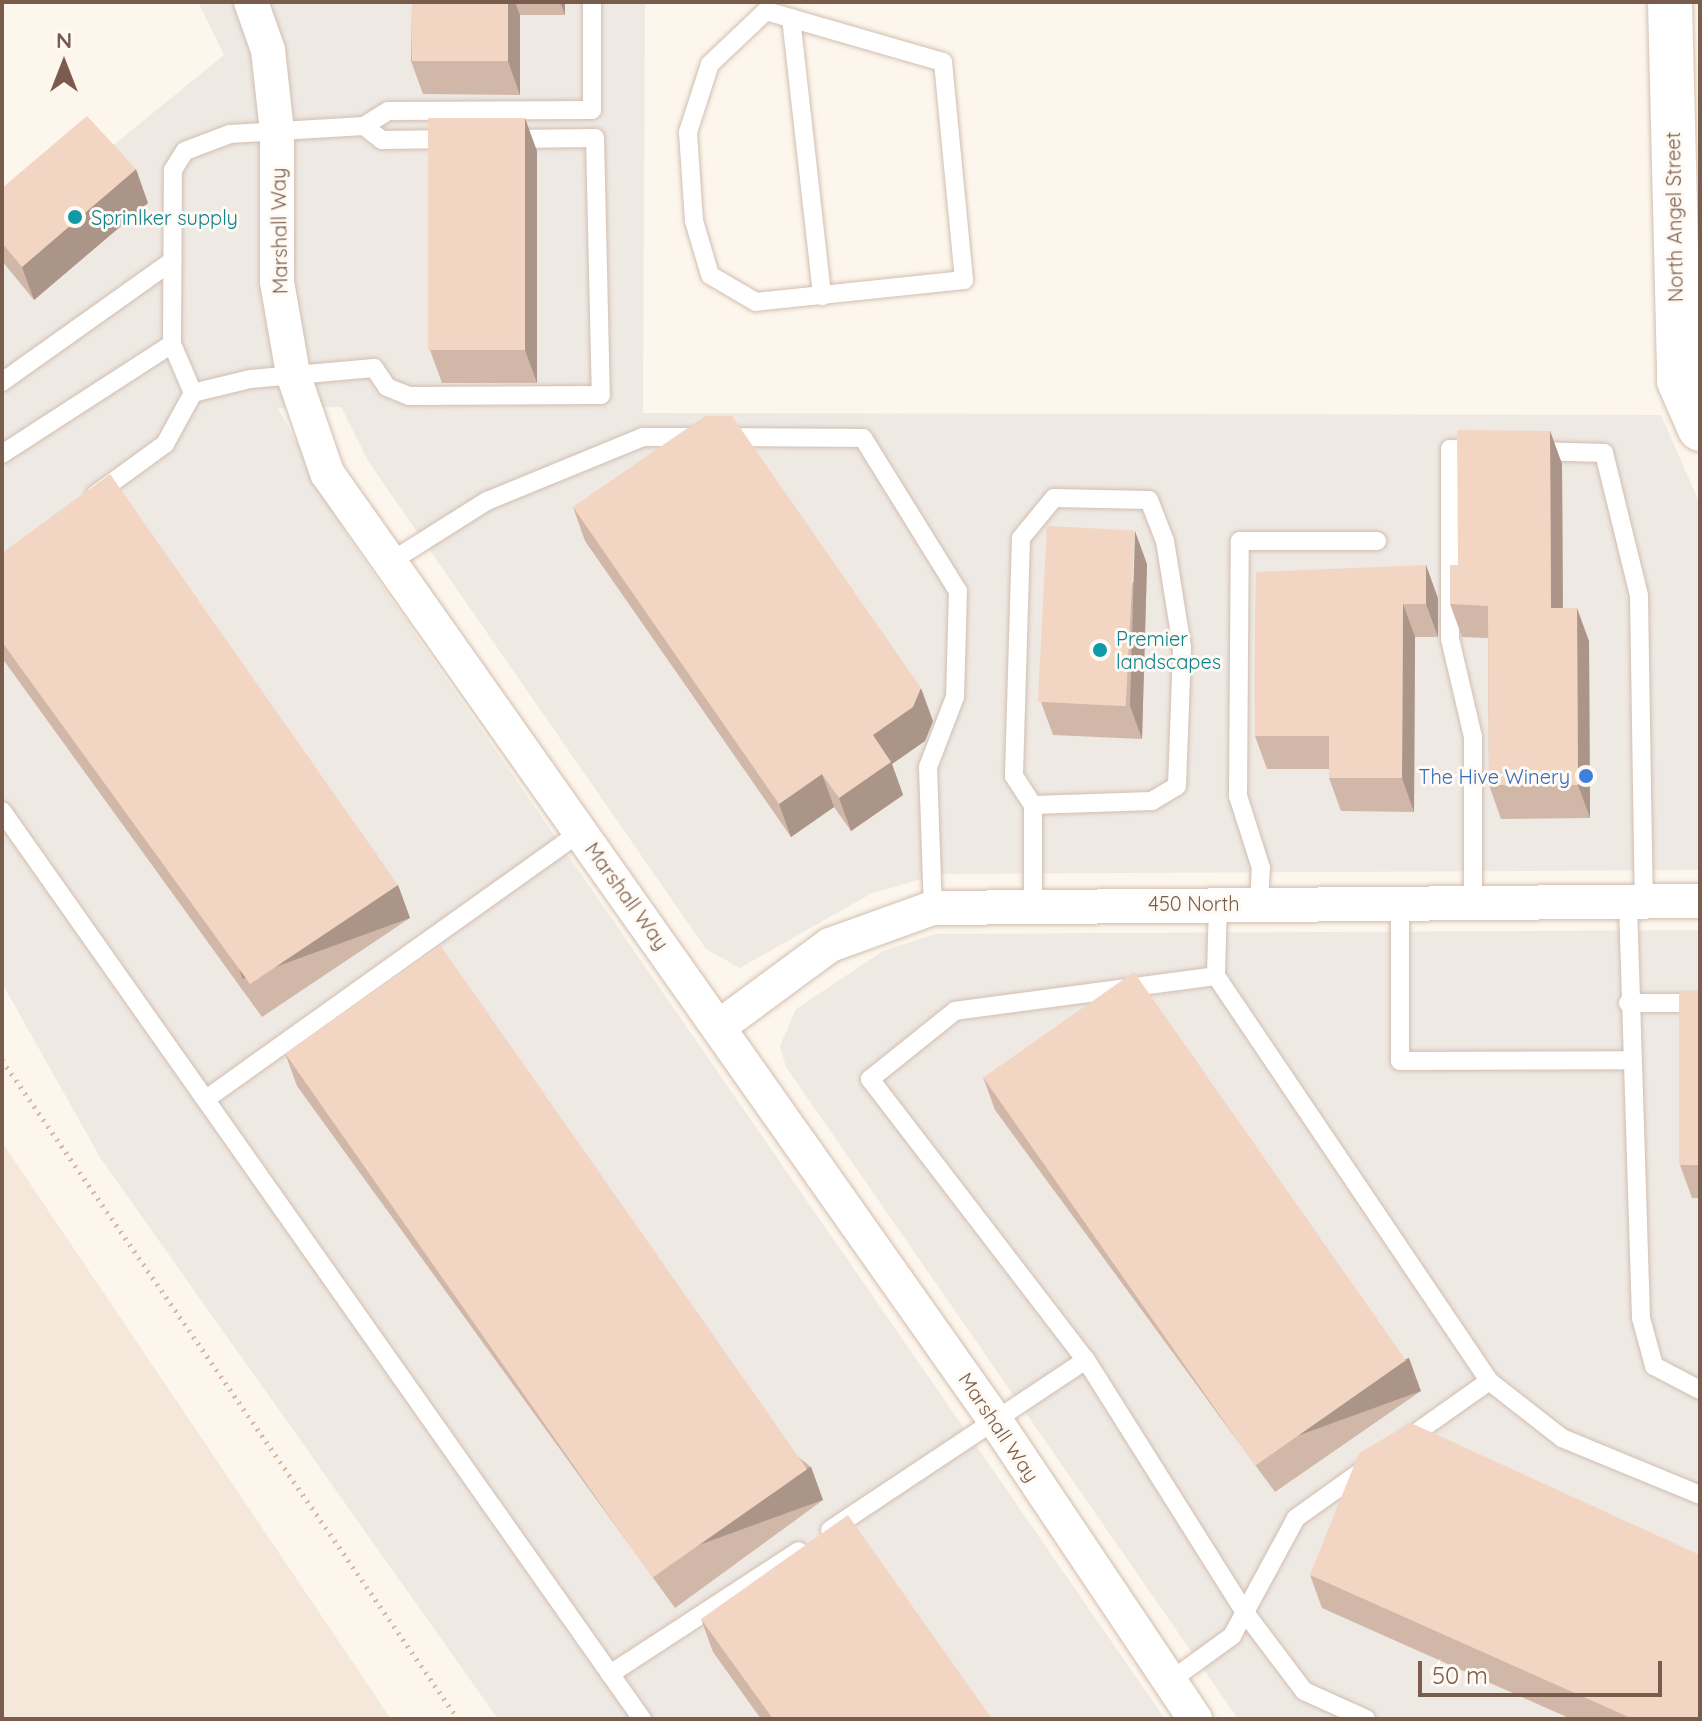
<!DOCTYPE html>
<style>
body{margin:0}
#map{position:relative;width:1702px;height:1721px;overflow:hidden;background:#fdf6ec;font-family:Quicksand,sans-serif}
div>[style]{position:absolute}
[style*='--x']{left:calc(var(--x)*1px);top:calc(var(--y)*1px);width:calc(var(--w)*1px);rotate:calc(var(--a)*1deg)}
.residential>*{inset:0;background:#f5e8da}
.industrial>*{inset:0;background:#efe9e4}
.path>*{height:5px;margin-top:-2.5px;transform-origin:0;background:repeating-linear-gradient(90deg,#d9b8a5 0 2px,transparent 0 8px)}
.roads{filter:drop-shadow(0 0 2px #d1beb0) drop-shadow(0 0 2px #d1beb0)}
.service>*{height:18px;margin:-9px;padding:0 9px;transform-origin:9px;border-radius:9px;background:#fff}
.minor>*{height:34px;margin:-17px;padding:0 17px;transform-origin:17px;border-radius:17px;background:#fff}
.tertiary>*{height:44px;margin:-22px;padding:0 22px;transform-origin:22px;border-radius:22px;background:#fff}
.wall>*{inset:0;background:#d1b7a8}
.shaded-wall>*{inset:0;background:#aa9588;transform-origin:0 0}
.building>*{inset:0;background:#f3d5c3;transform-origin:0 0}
.dots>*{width:22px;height:22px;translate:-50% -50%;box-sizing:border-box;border:4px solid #fffaf3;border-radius:50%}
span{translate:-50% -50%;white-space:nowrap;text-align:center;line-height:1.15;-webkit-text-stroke:6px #fffaf3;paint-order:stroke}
.culture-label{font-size:20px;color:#0d838f}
.left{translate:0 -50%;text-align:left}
.street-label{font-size:20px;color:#7a5c4d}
.shop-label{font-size:20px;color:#366cbe}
.right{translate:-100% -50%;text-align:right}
.frame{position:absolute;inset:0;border:4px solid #7a5c4d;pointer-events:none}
.north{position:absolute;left:24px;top:24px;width:80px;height:80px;-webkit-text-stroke:6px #fffaf3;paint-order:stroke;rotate:0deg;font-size:22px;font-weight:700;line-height:32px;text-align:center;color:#7a5c4d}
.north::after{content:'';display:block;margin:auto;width:28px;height:36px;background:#7a5c4d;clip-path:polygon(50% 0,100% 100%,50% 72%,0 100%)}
.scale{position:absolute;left:1418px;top:1661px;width:244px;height:36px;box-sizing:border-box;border:4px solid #7a5c4d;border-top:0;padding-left:10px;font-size:24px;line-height:28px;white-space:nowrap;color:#7a5c4d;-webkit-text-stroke:6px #fffaf3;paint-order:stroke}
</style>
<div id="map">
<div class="residential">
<div style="clip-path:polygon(2px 1142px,391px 1719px,2px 1719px)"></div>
</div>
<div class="industrial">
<div style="clip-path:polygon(198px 2px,645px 2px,643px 413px,1661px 415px,1700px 504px,1700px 870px,940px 874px,872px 893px,740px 968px,706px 949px,368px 461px,341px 407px,278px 408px,346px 534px,1165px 1719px,498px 1719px,101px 1159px,2px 983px,2px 236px,224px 55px)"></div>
<div style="clip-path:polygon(1700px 930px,1700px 1719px,1238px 1719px,786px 1067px,780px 1046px,796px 1009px,883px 951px,935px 934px)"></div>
</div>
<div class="path">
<div style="--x:2;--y:1060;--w:801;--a:55.32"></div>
</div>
<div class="roads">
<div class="service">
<div style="--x:766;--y:11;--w:184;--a:16.1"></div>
<div style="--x:943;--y:62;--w:219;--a:84.5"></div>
<div style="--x:964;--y:280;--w:209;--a:174"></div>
<div style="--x:756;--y:302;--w:53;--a:-149.6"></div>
<div style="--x:710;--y:275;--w:56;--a:-106.5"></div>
<div style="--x:694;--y:221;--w:89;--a:-93.9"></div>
<div style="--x:688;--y:132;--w:71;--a:-72.1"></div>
<div style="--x:710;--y:64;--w:77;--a:-43.4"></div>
<div style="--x:791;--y:18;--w:280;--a:83.6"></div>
<div style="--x:364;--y:126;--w:23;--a:38"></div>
<div style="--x:382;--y:140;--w:70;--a:-0.8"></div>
<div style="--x:510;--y:139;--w:85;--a:-0.7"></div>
<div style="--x:595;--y:138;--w:257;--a:88.7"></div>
<div style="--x:601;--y:395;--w:192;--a:179.7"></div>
<div style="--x:409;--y:396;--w:24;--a:-158"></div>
<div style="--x:387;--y:387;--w:23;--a:-124"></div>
<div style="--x:374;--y:368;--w:124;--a:174.9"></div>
<div style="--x:250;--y:379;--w:59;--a:166.2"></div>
<div style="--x:193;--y:393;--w:53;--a:-113.2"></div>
<div style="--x:172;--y:344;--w:174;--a:-89.7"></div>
<div style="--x:173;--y:170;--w:22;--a:-58"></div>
<div style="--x:185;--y:151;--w:48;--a:-20.7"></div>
<div style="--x:230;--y:134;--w:134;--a:-3.4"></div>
<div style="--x:364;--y:126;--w:28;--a:-32"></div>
<div style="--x:388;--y:111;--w:204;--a:-0.3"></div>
<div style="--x:592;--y:110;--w:108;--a:-90"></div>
<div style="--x:2;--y:382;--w:209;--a:-35.4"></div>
<div style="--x:723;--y:437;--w:140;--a:0.4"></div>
<div style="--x:863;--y:438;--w:180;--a:58.2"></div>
<div style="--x:958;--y:591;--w:106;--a:91.6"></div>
<div style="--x:955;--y:697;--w:75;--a:111.1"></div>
<div style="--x:928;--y:767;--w:141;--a:88"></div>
<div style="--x:1535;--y:451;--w:69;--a:1.7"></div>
<div style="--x:1604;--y:453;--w:147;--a:76.2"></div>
<div style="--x:1639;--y:596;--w:308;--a:89.1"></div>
<div style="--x:2;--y:454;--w:202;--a:-32.9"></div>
<div style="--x:95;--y:495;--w:87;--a:-36.1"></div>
<div style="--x:165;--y:444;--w:58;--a:-61.2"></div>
<div style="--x:390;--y:562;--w:115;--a:-32.2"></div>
<div style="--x:487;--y:501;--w:169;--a:-22.3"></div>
<div style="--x:643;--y:437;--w:54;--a:0"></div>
<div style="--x:1033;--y:805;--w:119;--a:-1.9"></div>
<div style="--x:1152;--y:801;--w:29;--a:-31"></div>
<div style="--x:1177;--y:786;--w:139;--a:-87.9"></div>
<div style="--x:1182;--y:647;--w:107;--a:-99.1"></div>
<div style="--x:1165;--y:541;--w:44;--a:-111.3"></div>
<div style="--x:1149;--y:500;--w:95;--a:-178.8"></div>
<div style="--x:1054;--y:498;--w:52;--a:129.5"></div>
<div style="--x:1021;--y:538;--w:238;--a:91.7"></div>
<div style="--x:1014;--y:776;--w:35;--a:57"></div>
<div style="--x:1033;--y:805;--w:97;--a:90"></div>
<div style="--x:2;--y:811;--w:1111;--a:54.82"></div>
<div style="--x:1218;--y:903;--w:73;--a:91.6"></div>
<div style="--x:1216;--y:976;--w:488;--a:56"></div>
<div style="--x:1489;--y:1381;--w:93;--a:38"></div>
<div style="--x:1562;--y:1438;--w:149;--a:22.4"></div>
<div style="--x:1259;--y:903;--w:35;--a:-87"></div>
<div style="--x:1261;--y:868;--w:76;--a:-107.7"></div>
<div style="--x:1238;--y:796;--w:255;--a:-89.6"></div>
<div style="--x:1240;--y:541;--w:137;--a:0"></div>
<div style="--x:1400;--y:904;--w:157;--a:90"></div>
<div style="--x:1400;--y:1061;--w:230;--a:-0.2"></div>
<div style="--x:1473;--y:904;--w:167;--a:-90"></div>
<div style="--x:1473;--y:737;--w:101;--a:-103.2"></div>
<div style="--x:1450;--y:639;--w:190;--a:-90"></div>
<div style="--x:1450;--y:449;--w:32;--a:2"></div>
<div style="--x:1628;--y:904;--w:414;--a:88.2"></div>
<div style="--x:1641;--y:1318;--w:50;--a:74.8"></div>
<div style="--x:1654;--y:1366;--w:52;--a:27.6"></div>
<div style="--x:1216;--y:976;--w:263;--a:172.4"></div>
<div style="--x:955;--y:1011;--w:109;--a:141.3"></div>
<div style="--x:870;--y:1079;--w:354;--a:52.5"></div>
<div style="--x:1086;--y:1360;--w:300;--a:57.8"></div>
<div style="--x:1246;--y:1614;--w:96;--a:53"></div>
<div style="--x:1304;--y:1691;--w:68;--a:24.3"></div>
<div style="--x:1628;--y:1003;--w:72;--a:0"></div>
<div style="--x:206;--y:1099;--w:460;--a:-35.5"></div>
<div style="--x:1403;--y:1442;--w:105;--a:-35.3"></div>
<div style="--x:830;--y:1530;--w:307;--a:-33.6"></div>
<div style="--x:610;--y:1674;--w:225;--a:-33.1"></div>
<div style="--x:1170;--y:1681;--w:77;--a:-36"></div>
<div style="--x:1232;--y:1636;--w:134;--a:-61.5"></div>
<div style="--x:1296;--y:1518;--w:86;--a:-35.5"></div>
</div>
<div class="minor">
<div style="--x:251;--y:2;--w:51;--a:70.5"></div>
<div style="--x:268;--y:50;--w:82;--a:83.7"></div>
<div style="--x:277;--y:132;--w:150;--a:90"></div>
<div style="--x:277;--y:282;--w:93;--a:80.1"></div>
<div style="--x:293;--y:374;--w:105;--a:71"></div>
<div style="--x:327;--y:473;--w:1162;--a:54.81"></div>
<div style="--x:997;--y:1423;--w:356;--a:56.2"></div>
<div style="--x:720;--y:1026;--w:137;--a:-36.4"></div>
<div style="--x:830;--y:945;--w:109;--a:-19.8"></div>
<div style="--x:933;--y:908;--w:767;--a:-0.52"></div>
</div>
<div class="tertiary">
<div style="--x:1670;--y:2;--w:379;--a:88.6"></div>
<div style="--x:1679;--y:381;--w:52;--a:66.4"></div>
</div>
</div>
<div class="wall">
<div style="clip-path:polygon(412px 2px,565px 2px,565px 15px,520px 15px,520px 95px,423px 94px,411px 61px)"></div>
<div style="clip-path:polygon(537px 151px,537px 383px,442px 383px,430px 350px)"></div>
<div style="clip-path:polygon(2px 188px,148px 203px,34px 300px,2px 261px)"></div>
<div style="clip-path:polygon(1550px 431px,1562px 464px,1563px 608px,1589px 641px,1590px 818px,1501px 819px,1489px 785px,1488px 638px,1462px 637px,1450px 604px,1458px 565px)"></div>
<div style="clip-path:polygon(573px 507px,933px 721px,925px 741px,892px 764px,903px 795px,851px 831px,834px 807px,791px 837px,585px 541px)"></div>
<div style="clip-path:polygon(2px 553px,398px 885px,410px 918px,262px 1017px,2px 658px)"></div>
<div style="clip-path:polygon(1147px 564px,1142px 739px,1053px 735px,1041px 702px)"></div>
<div style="clip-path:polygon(1256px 572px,1438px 598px,1438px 637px,1415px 637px,1414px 812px,1341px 811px,1329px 778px,1329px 769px,1267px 769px,1255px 736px)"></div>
<div style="clip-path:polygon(1700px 992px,1700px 1198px,1692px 1198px,1680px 1165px)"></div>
<div style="clip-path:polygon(285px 1053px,811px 1467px,823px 1500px,675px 1608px,297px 1086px)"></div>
<div style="clip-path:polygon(983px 1077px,1421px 1391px,1275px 1492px,995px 1110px)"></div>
<div style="clip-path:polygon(1310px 1575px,1700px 1719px,1571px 1719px,1322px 1608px)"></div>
<div style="clip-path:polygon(701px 1619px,992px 1719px,761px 1719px,713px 1652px)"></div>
</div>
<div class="shaded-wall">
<div style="clip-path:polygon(508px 2px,515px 2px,520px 15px,520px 95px,508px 61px)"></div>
<div style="clip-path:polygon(560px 2px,565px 2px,565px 15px)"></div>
<div style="clip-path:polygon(525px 118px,537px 151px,537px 383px,525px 350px)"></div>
<div style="clip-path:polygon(136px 169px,148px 203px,34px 300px,22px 267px)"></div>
<div style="clip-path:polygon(1550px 431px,1562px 464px,1563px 641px,1551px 608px)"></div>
<div style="clip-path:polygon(1135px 531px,1147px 564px,1142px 739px,1130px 706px)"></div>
<div style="clip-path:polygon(1426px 565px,1438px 598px,1438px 637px,1426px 604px)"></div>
<div style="clip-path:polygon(1403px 604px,1415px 637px,1414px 812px,1402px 778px)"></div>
<div style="clip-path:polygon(1577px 608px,1589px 641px,1590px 818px,1578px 785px)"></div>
<div style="clip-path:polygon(921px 688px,933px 721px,925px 741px,892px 764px,903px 795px,851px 831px,839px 798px,873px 735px)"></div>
<div style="clip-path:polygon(822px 774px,834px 807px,791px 837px,779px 804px)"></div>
<div style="left:398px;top:885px;width:35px;height:178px;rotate:70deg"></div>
<div style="left:1409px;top:1358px;width:35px;height:178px;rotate:70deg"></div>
<div style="left:811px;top:1467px;width:35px;height:183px;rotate:70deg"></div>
</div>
<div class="building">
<div style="left:412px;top:2px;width:96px;height:59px"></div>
<div style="clip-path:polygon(87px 116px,136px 169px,22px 267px,2px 243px,2px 188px)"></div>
<div style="left:525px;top:118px;width:232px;height:97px;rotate:90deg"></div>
<div style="clip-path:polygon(705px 416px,732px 416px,921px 688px,913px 707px,873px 735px,891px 762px,839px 798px,822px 774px,779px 804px,573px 507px)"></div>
<div style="clip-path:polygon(1457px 430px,1550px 431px,1551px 608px,1577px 608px,1578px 785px,1489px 785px,1488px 606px,1450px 604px,1450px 565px,1458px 565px)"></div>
<div style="clip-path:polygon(110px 474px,398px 885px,250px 984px,2px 642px,2px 553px)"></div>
<div style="left:1047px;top:526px;width:88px;height:176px;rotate:3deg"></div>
<div style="clip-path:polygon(1426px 565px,1426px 604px,1403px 604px,1402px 778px,1329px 778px,1329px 736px,1255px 736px,1256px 572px)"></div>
<div style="left:440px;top:945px;width:640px;height:189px;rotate:55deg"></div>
<div style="left:1134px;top:972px;width:474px;height:184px;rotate:55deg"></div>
<div style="left:1679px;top:992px;width:21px;height:173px"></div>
<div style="clip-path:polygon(1411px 1423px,1700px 1555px,1700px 1719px,1633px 1719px,1310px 1575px,1359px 1453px)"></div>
<div style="clip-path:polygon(848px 1515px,992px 1719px,773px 1719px,701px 1619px)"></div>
</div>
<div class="dots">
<div style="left:75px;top:217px;background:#0f9aa8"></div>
<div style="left:1100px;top:650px;background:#0f9aa8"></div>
<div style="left:1586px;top:776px;background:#3f7fe0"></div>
</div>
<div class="culture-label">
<span class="left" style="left:91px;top:217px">Sprinlker supply</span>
<span class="left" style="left:1116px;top:650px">Premier<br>landscapes</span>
</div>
<div class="street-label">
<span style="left:1674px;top:217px;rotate:-91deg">North Angel Street</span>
<span style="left:279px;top:231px;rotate:-91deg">Marshall Way</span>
<span style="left:627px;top:896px;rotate:54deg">Marshall Way</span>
<span style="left:1194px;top:903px">450 North</span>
<span style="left:999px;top:1427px;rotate:56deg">Marshall Way</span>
</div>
<div class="shop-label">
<span class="right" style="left:1570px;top:776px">The Hive Winery</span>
</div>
<div class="frame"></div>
<div class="north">N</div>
<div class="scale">50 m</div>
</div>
